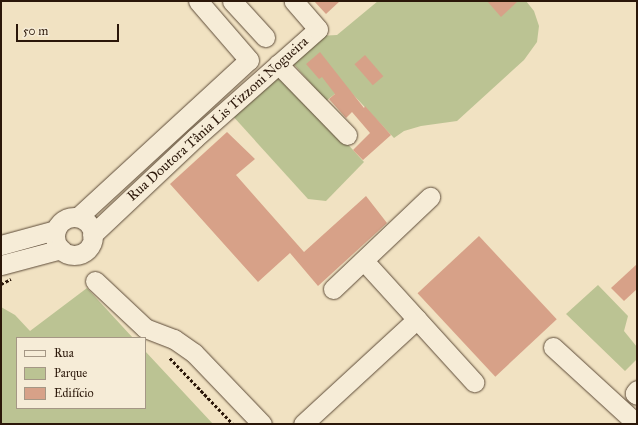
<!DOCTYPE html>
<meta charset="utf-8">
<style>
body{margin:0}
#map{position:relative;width:638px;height:425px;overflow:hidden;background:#f1e2c2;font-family:"IM FELL Great Primer",serif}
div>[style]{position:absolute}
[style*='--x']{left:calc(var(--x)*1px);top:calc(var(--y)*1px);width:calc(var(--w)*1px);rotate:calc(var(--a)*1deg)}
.green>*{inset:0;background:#bbc393}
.building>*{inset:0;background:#d7a188;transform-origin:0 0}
.path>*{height:2.5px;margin-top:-1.25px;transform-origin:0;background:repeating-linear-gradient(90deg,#2b1709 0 3px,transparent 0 5px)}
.roads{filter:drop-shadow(0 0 1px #5c4a37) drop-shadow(0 0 1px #5c4a37)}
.minor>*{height:19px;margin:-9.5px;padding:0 9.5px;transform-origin:9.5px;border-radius:9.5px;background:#f6ecd7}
.minor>.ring{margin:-9.5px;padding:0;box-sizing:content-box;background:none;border:19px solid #f6ecd7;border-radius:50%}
span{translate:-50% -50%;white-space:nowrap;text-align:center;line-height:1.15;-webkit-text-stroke:3px #f6ecd7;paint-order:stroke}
.street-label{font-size:14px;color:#2b1709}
.frame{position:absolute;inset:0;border:2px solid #2b1709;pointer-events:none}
.legend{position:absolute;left:16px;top:337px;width:130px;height:72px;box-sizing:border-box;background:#f6ecd7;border:1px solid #a59785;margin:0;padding:5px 7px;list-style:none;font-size:12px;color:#2b1709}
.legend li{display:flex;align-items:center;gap:8px;height:20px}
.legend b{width:20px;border:1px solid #a59785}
.scale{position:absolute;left:16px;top:24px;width:103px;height:18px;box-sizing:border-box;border:2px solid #2b1709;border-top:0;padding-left:5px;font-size:12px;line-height:14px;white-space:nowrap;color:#2b1709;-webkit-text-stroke:3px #f6ecd7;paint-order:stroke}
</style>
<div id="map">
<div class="green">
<div style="clip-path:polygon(378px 1px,526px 1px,534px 11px,539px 26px,537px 42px,524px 60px,457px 121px,421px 126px,404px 131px,394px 138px,345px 86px,326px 101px,292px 62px,318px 36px,337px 35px)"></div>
<div style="clip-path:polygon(280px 70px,364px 162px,326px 201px,308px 199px,231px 114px)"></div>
<div style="clip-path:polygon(598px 285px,628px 316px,624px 331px,637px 347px,637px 359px,625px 371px,566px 314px)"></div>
<div style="clip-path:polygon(87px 288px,133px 338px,17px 338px,17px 408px,145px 408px,145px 351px,213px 424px,1px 424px,1px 307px,15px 315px,30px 331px)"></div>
</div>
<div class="building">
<div style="clip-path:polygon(314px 1px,340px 1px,326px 14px)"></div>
<div style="clip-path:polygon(487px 1px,518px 1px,501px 17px)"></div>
<div style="clip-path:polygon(320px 52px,364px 108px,365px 106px,391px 135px,363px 160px,353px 150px,370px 133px,352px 112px,346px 118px,329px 99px,335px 94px,322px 77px,319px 79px,306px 64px)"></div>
<div style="left:365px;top:55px;width:28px;height:14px;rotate:49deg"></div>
<div style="clip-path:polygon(227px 132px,255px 159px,236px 175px,304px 252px,366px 196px,387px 223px,318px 286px,290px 253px,258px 282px,170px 184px)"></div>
<div style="left:479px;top:236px;width:114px;height:84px;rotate:47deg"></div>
<div style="clip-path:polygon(637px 264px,637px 289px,624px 301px,611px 288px)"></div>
</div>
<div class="path">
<div style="--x:1;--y:284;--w:11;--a:-27"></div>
<div style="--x:170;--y:358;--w:91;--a:46.3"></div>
</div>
<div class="roads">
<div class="minor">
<div style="--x:232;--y:1;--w:49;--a:47.5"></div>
<div style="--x:278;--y:64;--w:99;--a:45.8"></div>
<div style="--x:78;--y:217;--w:232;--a:-42.6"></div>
<div style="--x:249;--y:60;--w:78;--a:-130.8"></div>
<div class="ring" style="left:55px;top:217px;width:19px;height:19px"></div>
<div style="--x:92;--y:235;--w:141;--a:-43.3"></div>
<div style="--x:195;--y:138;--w:164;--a:-41.5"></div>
<div style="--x:318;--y:29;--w:37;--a:-131"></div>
<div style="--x:1;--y:245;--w:57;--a:-15.3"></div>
<div style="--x:364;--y:261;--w:164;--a:47.7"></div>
<div style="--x:1;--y:265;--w:62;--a:-14.9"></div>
<div style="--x:95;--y:281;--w:69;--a:43.2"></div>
<div style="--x:145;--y:328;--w:31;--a:21"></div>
<div style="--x:174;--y:339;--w:24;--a:35"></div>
<div style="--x:194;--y:353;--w:98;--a:46.2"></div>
<div style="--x:333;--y:289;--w:134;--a:-43.5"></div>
<div style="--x:553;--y:347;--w:114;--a:42.5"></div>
<div style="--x:637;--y:390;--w:4;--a:124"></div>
<div style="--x:635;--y:393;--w:3;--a:45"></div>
<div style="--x:303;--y:424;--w:155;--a:-42.6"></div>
</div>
</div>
<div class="street-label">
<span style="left:218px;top:119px;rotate:-42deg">Rua Doutora Tânia Lis Tizzoni Nogueira</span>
</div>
<div class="frame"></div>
<ul class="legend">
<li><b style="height:5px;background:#f6ecd7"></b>Rua</li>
<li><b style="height:11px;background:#bbc393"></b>Parque</li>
<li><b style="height:11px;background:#d7a188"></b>Edifício</li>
</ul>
<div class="scale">50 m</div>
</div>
